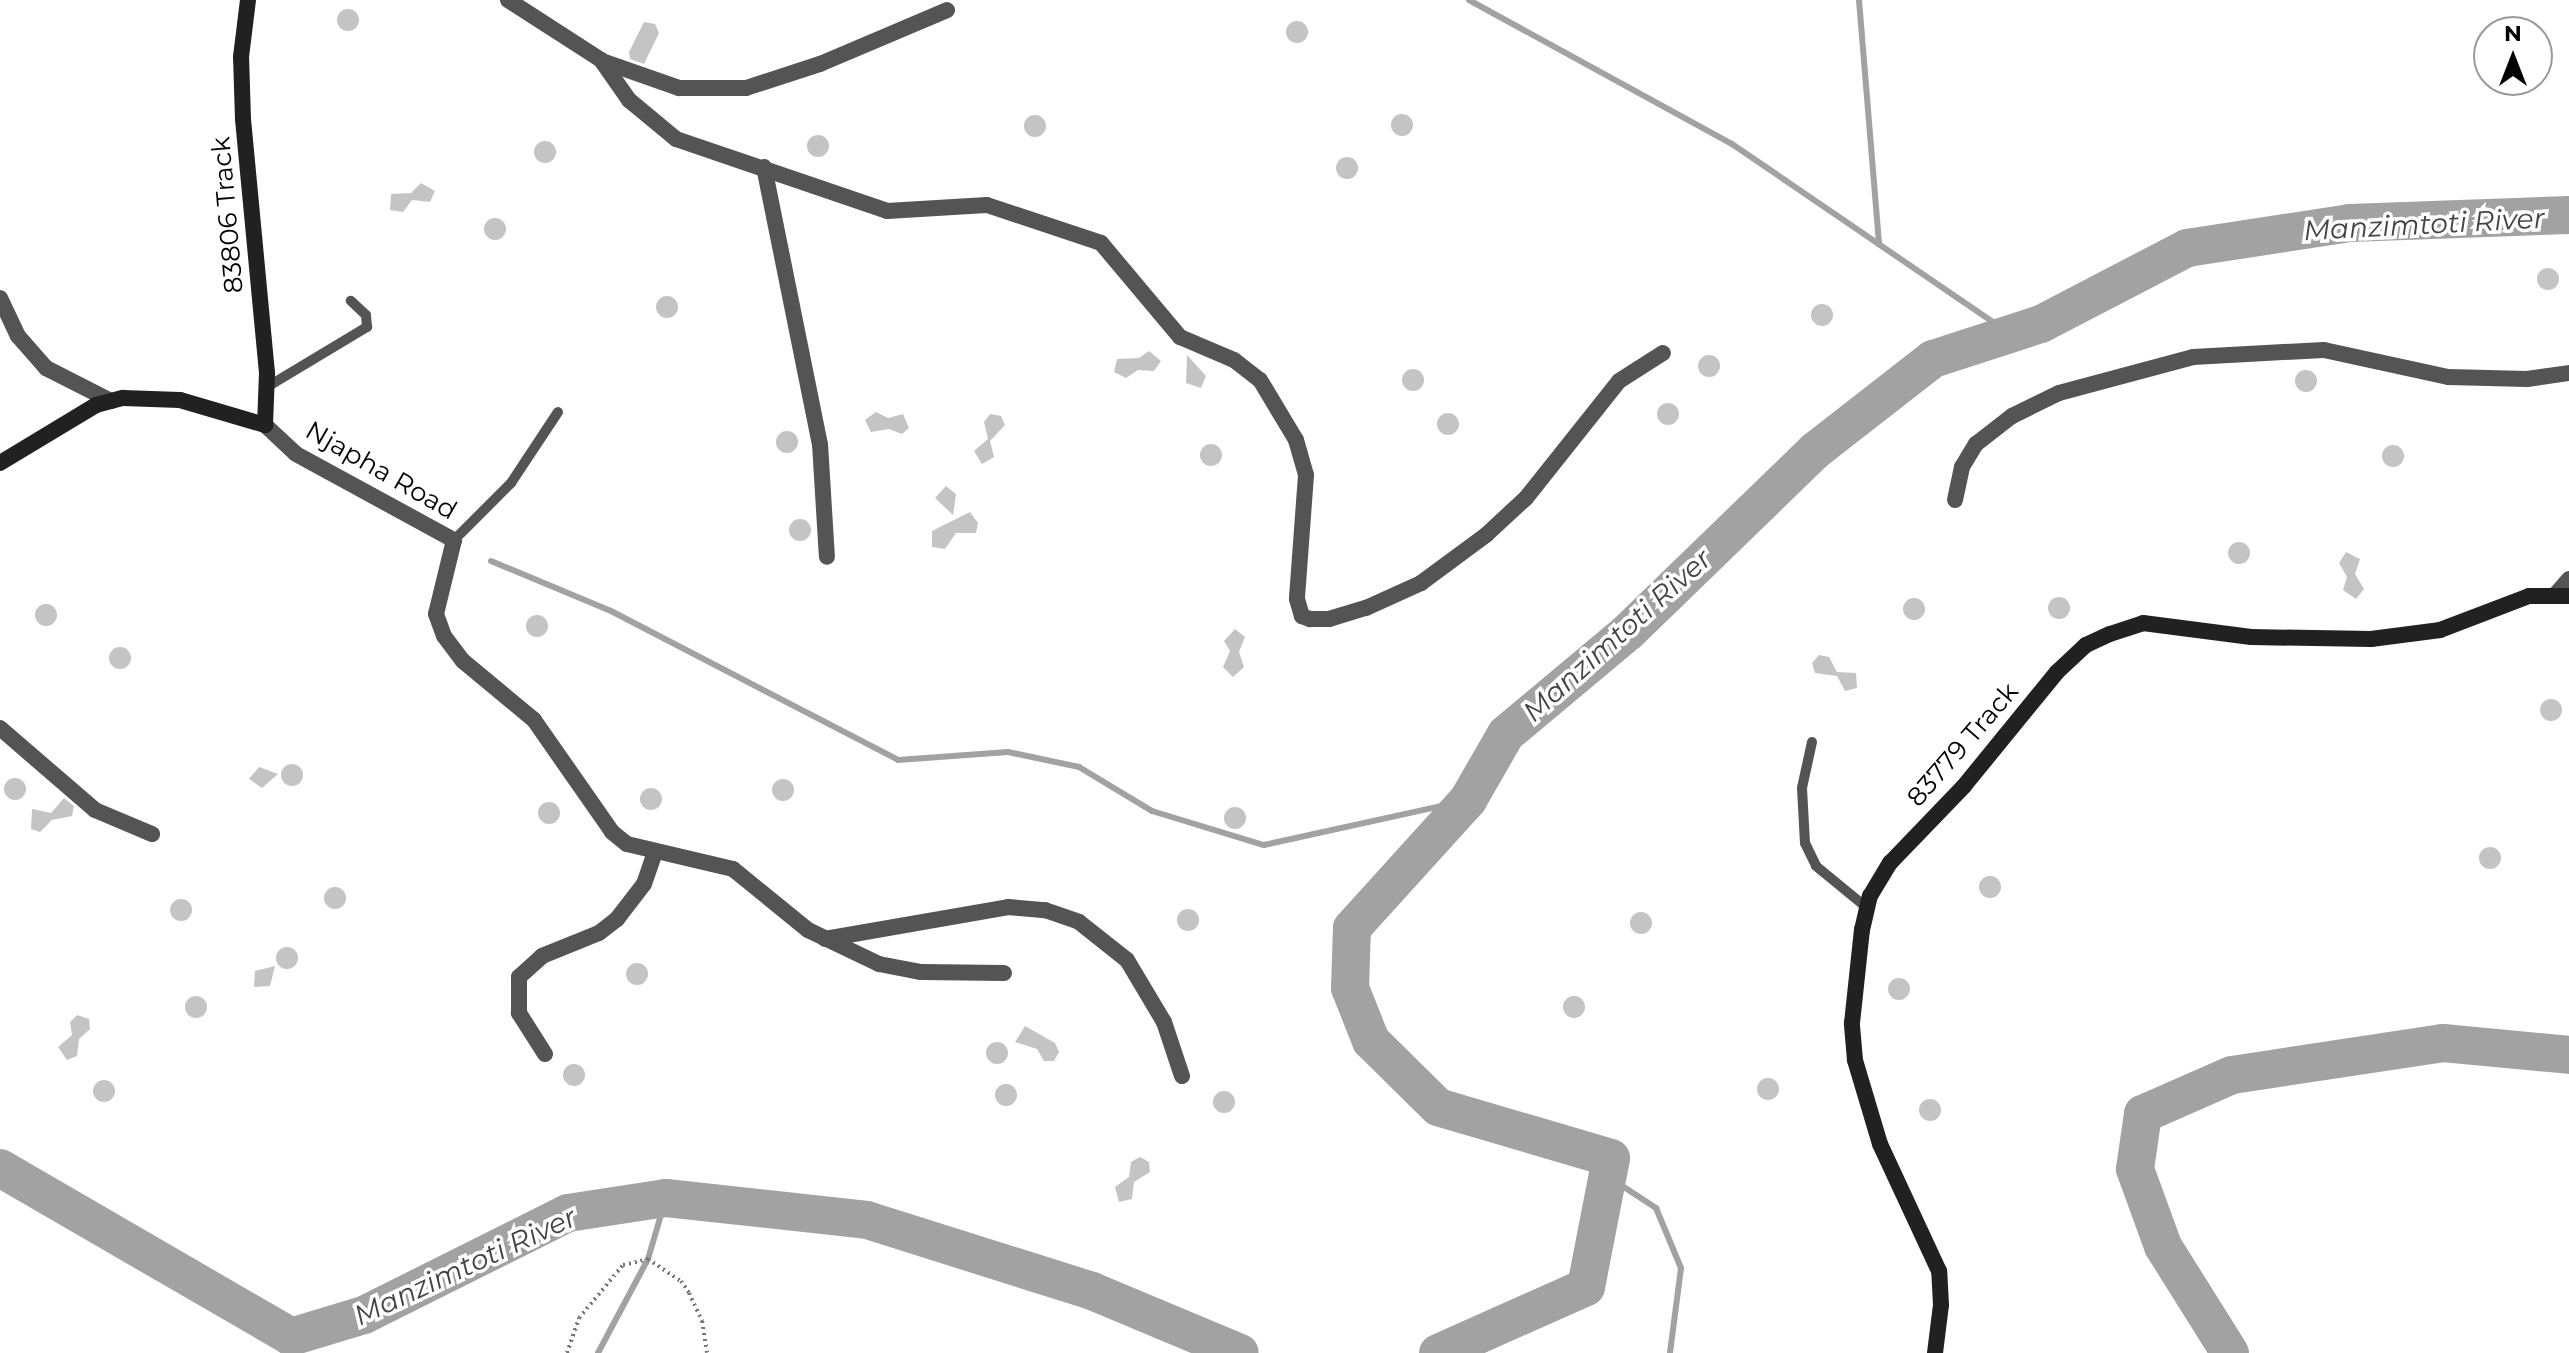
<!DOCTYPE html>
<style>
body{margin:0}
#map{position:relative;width:2569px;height:1353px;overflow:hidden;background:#fff;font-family:Montserrat,sans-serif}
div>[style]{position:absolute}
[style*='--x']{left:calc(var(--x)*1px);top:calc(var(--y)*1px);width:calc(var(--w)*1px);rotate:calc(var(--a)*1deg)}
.stream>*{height:6px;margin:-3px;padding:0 3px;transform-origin:3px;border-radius:3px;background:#a2a2a2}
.river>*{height:38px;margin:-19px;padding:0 19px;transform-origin:19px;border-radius:19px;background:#a2a2a2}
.building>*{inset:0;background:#c4c4c4}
.round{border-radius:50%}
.path>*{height:4px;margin-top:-2px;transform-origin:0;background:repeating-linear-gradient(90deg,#767676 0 2px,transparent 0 6px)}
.lane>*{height:10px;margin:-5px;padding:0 5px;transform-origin:5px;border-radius:5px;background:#545454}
.street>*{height:16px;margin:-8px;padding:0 8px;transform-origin:8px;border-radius:8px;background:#545454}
.secondary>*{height:16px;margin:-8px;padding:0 8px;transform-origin:8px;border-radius:8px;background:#212121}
span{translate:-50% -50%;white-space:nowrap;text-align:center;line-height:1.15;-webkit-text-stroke:7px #fff;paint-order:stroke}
.street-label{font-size:26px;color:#000}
.water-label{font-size:28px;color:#434343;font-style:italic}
.north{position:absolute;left:2473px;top:16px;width:80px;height:80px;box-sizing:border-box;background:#fff;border:2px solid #999;border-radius:50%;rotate:0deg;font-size:22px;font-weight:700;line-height:32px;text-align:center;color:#000}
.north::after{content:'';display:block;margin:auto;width:28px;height:36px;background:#000;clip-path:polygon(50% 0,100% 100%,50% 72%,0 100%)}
</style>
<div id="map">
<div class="stream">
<div style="--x:1469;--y:0;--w:300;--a:28.7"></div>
<div style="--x:1732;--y:144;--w:338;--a:34.3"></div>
<div style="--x:1859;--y:0;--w:245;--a:85.3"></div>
<div style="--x:491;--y:561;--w:130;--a:22.6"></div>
<div style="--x:611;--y:611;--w:323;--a:27.4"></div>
<div style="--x:898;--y:760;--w:110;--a:-4.2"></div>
<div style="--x:1008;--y:752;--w:73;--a:11.9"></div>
<div style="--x:1079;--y:767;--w:85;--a:31.1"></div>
<div style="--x:1152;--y:811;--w:117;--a:16.9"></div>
<div style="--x:1264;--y:845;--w:209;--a:-12.4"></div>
<div style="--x:1607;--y:1176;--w:59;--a:33.1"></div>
<div style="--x:1656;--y:1208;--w:65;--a:67.4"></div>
<div style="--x:1681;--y:1268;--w:86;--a:97.4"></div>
<div style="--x:598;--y:1353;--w:106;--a:-62"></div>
<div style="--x:648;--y:1259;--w:64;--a:-73.6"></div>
</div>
<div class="river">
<div style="--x:0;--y:1168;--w:337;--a:30.1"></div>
<div style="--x:291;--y:1337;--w:76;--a:-16.8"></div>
<div style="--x:364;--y:1315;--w:228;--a:-26.6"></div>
<div style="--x:568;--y:1213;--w:99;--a:-8.7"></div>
<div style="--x:666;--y:1198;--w:202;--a:6.2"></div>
<div style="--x:867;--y:1220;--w:236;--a:17.5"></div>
<div style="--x:1092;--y:1291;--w:160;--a:22.7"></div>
<div style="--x:1438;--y:1353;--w:162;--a:-24"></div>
<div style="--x:1586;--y:1287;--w:131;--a:-79"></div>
<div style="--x:1611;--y:1158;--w:180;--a:-163.6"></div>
<div style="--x:1438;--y:1107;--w:94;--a:-135.4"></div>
<div style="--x:1371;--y:1041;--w:57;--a:-111.6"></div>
<div style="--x:1350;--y:988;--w:60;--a:-88.1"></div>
<div style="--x:1352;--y:928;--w:173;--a:-47.8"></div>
<div style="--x:1468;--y:800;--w:76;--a:-60.1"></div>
<div style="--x:1506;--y:734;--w:159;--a:-39.9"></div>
<div style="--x:1628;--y:632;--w:262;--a:-44.1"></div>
<div style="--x:1816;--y:450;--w:148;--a:-37.9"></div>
<div style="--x:1933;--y:359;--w:114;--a:-18"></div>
<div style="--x:2041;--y:324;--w:165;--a:-27.5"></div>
<div style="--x:2187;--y:248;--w:165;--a:-8.7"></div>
<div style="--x:2350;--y:223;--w:219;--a:-2.1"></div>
<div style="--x:2230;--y:1353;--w:126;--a:-122.1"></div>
<div style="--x:2163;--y:1246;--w:82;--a:-110"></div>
<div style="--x:2135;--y:1169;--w:56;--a:-81.7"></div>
<div style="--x:2143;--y:1114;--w:97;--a:-23.7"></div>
<div style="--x:2232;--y:1075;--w:213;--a:-8.6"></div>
<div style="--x:2443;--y:1043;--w:127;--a:5.4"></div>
</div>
<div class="building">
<div class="round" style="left:337px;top:9px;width:22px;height:22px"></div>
<div class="round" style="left:1286px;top:21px;width:22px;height:22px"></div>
<div style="clip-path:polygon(644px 22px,655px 24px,659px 33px,644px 64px,630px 59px,629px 52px)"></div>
<div class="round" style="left:1391px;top:114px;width:22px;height:22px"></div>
<div class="round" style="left:1024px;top:115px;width:22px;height:22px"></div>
<div class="round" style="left:807px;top:135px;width:22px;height:22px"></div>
<div class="round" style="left:534px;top:141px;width:22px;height:22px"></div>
<div class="round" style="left:1336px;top:157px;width:22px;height:22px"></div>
<div style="clip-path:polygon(421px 183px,435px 191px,430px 202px,412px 200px,403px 212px,390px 210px,391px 194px,411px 193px)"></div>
<div class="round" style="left:484px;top:218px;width:22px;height:22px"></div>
<div class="round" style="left:2537px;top:268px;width:22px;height:22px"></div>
<div class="round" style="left:656px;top:296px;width:22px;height:22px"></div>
<div class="round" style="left:1811px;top:304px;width:22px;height:22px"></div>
<div style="clip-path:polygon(1149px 351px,1161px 361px,1154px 371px,1138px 370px,1126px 378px,1114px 372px,1117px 359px,1139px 358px)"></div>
<div style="clip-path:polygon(1187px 355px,1206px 376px,1201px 388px,1186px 383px)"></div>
<div class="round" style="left:1698px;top:355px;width:22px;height:22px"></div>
<div class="round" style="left:1402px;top:369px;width:22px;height:22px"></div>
<div class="round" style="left:2295px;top:370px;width:22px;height:22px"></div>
<div class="round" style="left:1657px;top:403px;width:22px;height:22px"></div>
<div style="clip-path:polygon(876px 412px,888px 418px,903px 414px,909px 428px,902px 434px,889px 429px,871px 432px,865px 420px)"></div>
<div class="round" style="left:1437px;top:413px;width:22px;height:22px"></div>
<div style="clip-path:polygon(990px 414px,1001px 416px,1005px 425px,990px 441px,994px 457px,982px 464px,974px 451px,988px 439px,984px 422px)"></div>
<div class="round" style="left:776px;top:431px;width:22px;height:22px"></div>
<div class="round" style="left:1200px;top:444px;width:22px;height:22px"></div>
<div class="round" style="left:2382px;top:445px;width:22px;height:22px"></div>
<div style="clip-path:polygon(946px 486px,956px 494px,953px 515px,935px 498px)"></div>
<div style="clip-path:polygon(970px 512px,978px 523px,976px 533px,956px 533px,945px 549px,932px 547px,932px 531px)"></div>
<div class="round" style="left:789px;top:519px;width:22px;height:22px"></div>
<div class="round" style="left:2228px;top:542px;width:22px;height:22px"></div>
<div style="clip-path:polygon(2346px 552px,2360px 559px,2355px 574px,2364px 589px,2356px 599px,2343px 590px,2347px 577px,2339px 563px)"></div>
<div class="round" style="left:2048px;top:597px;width:22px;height:22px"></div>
<div class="round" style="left:1903px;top:598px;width:22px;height:22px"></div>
<div class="round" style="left:35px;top:604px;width:22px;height:22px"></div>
<div class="round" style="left:526px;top:615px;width:22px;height:22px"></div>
<div style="clip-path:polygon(1235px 629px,1245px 637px,1239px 652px,1244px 667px,1233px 677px,1223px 667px,1230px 651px,1224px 641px)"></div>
<div class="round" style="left:109px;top:647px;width:22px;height:22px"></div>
<div style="clip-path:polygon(1819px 655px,1829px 657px,1837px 672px,1856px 673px,1857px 688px,1845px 691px,1837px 676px,1815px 673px,1812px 663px)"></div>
<div class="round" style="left:2540px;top:699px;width:22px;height:22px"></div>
<div class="round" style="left:281px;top:764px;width:22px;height:22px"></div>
<div style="clip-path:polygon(259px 767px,278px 774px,262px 788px,249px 779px)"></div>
<div class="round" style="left:4px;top:778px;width:22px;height:22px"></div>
<div class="round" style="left:772px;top:779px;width:22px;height:22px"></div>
<div class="round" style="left:640px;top:788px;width:22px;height:22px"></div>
<div style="clip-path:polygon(64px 798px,74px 806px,72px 816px,52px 820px,40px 832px,31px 829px,32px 809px,51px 813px)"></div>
<div class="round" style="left:538px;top:802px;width:22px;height:22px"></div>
<div class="round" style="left:1224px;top:807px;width:22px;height:22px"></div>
<div class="round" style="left:2479px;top:847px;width:22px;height:22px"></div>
<div class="round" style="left:1979px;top:876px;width:22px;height:22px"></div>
<div class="round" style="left:324px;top:887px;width:22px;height:22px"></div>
<div class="round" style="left:170px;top:899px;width:22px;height:22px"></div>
<div class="round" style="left:1177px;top:909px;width:22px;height:22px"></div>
<div class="round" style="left:1630px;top:912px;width:22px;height:22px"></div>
<div class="round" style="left:276px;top:947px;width:22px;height:22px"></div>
<div class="round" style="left:626px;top:963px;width:22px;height:22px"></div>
<div style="clip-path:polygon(275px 966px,270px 986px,254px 987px,255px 971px)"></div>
<div class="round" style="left:1888px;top:978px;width:22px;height:22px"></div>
<div class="round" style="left:1563px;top:996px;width:22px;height:22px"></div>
<div class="round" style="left:185px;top:996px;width:22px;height:22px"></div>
<div style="clip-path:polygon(77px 1015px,89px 1019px,90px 1029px,79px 1039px,77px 1056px,67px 1060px,58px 1047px,72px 1035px,70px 1022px)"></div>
<div style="clip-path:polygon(1025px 1026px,1055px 1043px,1059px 1052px,1054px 1061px,1044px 1061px,1037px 1049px,1015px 1042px)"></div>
<div class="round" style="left:986px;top:1042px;width:22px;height:22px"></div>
<div class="round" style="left:563px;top:1064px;width:22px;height:22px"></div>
<div class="round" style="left:1757px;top:1078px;width:22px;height:22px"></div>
<div class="round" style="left:93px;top:1080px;width:22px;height:22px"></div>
<div class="round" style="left:995px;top:1084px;width:22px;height:22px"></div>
<div class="round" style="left:1213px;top:1091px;width:22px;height:22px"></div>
<div class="round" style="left:1919px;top:1099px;width:22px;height:22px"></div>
<div style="clip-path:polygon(1140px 1157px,1149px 1162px,1150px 1172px,1134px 1182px,1132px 1199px,1119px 1202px,1115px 1187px,1129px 1177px,1131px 1162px)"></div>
</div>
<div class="path">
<div style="--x:567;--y:1353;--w:37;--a:-71"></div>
<div style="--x:579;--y:1318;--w:69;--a:-50.3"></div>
<div style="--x:623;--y:1265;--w:26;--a:-13"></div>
<div style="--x:648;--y:1259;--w:40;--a:34"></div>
<div style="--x:681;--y:1281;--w:14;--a:56"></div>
<div style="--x:689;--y:1293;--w:31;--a:65"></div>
<div style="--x:702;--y:1321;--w:32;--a:81"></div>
</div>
<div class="lane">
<div style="--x:267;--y:387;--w:117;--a:-31"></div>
<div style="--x:367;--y:327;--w:12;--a:-95"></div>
<div style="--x:366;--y:315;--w:21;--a:-137"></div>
<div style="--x:454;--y:540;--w:81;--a:-45"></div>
<div style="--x:511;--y:483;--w:85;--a:-56.5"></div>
<div style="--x:1812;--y:742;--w:47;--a:102.3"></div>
<div style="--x:1802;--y:788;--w:55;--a:86.9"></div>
<div style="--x:1805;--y:843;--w:25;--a:64"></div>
<div style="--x:1816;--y:866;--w:65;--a:39.4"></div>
</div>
<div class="street">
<div style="--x:508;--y:0;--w:111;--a:32.8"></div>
<div style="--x:601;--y:60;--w:49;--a:55"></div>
<div style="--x:629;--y:100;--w:61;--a:39.7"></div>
<div style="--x:676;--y:139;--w:223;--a:18.8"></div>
<div style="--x:887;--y:211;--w:100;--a:-3.4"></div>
<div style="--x:987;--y:205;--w:120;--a:18.4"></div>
<div style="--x:1101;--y:243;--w:123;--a:50"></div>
<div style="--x:1180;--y:337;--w:59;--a:23.1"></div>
<div style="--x:1234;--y:360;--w:33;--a:38"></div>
<div style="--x:1260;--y:380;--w:70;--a:59"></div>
<div style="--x:1296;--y:440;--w:36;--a:74"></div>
<div style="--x:1306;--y:475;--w:124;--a:94.2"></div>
<div style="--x:1297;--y:599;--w:18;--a:74"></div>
<div style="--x:1302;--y:616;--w:9;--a:21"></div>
<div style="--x:1310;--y:619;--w:19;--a:0"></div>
<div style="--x:1329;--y:619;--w:39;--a:-17"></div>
<div style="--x:1366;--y:608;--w:60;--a:-24.4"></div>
<div style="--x:1421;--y:583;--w:81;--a:-36.4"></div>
<div style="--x:1486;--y:535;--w:54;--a:-42.8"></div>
<div style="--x:1526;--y:498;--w:149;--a:-51.5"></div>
<div style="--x:1619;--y:381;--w:52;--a:-32.5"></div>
<div style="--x:602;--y:61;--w:82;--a:19.3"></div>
<div style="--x:679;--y:88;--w:67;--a:0"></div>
<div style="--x:746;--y:88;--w:78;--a:-18"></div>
<div style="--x:820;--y:64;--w:138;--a:-23"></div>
<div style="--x:764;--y:167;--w:283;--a:78.6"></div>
<div style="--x:820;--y:444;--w:113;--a:86.5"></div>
<div style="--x:0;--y:298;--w:42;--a:64.7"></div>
<div style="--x:18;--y:336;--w:43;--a:48.8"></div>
<div style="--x:46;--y:368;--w:73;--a:26.9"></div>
<div style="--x:265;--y:425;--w:42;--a:43.1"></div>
<div style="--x:296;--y:454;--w:180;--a:28.6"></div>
<div style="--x:454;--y:540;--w:76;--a:103.7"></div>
<div style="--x:436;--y:614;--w:23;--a:70"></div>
<div style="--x:444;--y:636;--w:31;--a:53"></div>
<div style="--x:463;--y:661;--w:92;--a:39.7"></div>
<div style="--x:534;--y:720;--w:136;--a:55.1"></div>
<div style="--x:612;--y:832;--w:19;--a:39"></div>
<div style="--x:627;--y:844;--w:109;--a:13.3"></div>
<div style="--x:733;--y:869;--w:97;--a:39.1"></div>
<div style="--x:808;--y:930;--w:79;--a:25.6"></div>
<div style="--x:879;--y:964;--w:43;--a:10.8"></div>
<div style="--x:921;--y:972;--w:83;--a:0.7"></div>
<div style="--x:1955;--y:500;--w:34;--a:-78"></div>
<div style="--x:1962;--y:467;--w:27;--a:-59"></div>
<div style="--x:1976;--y:444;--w:46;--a:-37.9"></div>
<div style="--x:2012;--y:416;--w:52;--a:-26.1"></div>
<div style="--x:2059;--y:393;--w:139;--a:-15"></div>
<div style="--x:2193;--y:357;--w:131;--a:-3.1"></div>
<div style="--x:2324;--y:350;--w:127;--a:12.3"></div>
<div style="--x:2448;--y:377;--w:79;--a:1.5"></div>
<div style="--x:2527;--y:379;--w:42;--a:-8.1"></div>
<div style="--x:2556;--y:594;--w:20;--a:-49"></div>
<div style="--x:0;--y:728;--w:125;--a:40.8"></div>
<div style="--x:95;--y:810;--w:62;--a:22.8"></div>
<div style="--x:825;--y:939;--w:186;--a:-9.9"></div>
<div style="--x:1008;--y:907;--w:37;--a:5"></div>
<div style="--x:1045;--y:910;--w:36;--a:19"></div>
<div style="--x:1079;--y:922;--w:61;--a:38.4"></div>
<div style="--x:1127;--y:960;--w:72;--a:59.2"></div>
<div style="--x:1164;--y:1022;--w:57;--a:71.6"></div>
<div style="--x:545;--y:1054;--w:49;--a:-122.4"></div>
<div style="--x:519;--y:1013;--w:36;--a:-90"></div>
<div style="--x:519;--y:977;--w:31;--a:-42"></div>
<div style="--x:542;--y:956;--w:61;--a:-22"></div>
<div style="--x:599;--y:933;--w:23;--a:-38"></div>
<div style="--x:617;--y:919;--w:44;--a:-52.4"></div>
<div style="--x:644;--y:884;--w:31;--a:-71"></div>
</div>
<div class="secondary">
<div style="--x:0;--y:463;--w:112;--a:-31.1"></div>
<div style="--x:96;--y:405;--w:28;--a:-15"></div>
<div style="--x:123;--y:398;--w:57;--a:2"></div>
<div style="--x:180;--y:400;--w:89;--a:16.4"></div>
<div style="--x:265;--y:425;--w:52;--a:-87.8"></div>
<div style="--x:267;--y:373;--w:255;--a:-95.4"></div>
<div style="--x:243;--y:119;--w:62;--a:-91.8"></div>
<div style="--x:241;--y:57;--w:57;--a:-83"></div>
<div style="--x:1935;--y:1353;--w:48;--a:-82.9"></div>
<div style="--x:1941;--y:1305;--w:34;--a:-93"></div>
<div style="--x:1939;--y:1271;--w:140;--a:-114.9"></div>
<div style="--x:1880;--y:1144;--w:88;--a:-106.6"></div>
<div style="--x:1855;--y:1060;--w:37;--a:-95"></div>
<div style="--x:1852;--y:1023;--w:94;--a:-83.9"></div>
<div style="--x:1862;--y:930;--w:35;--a:-77"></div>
<div style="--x:1870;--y:896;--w:39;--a:-59"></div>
<div style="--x:1890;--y:863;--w:107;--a:-46.1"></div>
<div style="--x:1964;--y:786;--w:147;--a:-50.8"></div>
<div style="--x:2057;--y:672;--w:40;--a:-43"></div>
<div style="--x:2086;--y:645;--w:26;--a:-25"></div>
<div style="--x:2110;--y:634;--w:35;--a:-18"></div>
<div style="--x:2143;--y:623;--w:109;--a:7.4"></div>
<div style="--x:2251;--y:637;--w:120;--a:1"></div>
<div style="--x:2371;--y:639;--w:70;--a:-7.4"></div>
<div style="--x:2440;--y:630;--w:95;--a:-20.9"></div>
<div style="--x:2529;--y:596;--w:40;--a:0"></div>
</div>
<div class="street-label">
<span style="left:228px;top:215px;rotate:-95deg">83806 Track</span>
<span style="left:381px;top:471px;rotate:30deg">Njapha Road</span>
<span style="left:1963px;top:745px;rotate:-49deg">83779 Track</span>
</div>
<div class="water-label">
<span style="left:2424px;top:224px;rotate:-3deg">Manzimtoti River</span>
<span style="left:1617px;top:635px;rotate:-42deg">Manzimtoti River</span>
<span style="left:465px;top:1266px;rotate:-25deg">Manzimtoti River</span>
</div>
<div class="north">N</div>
</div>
